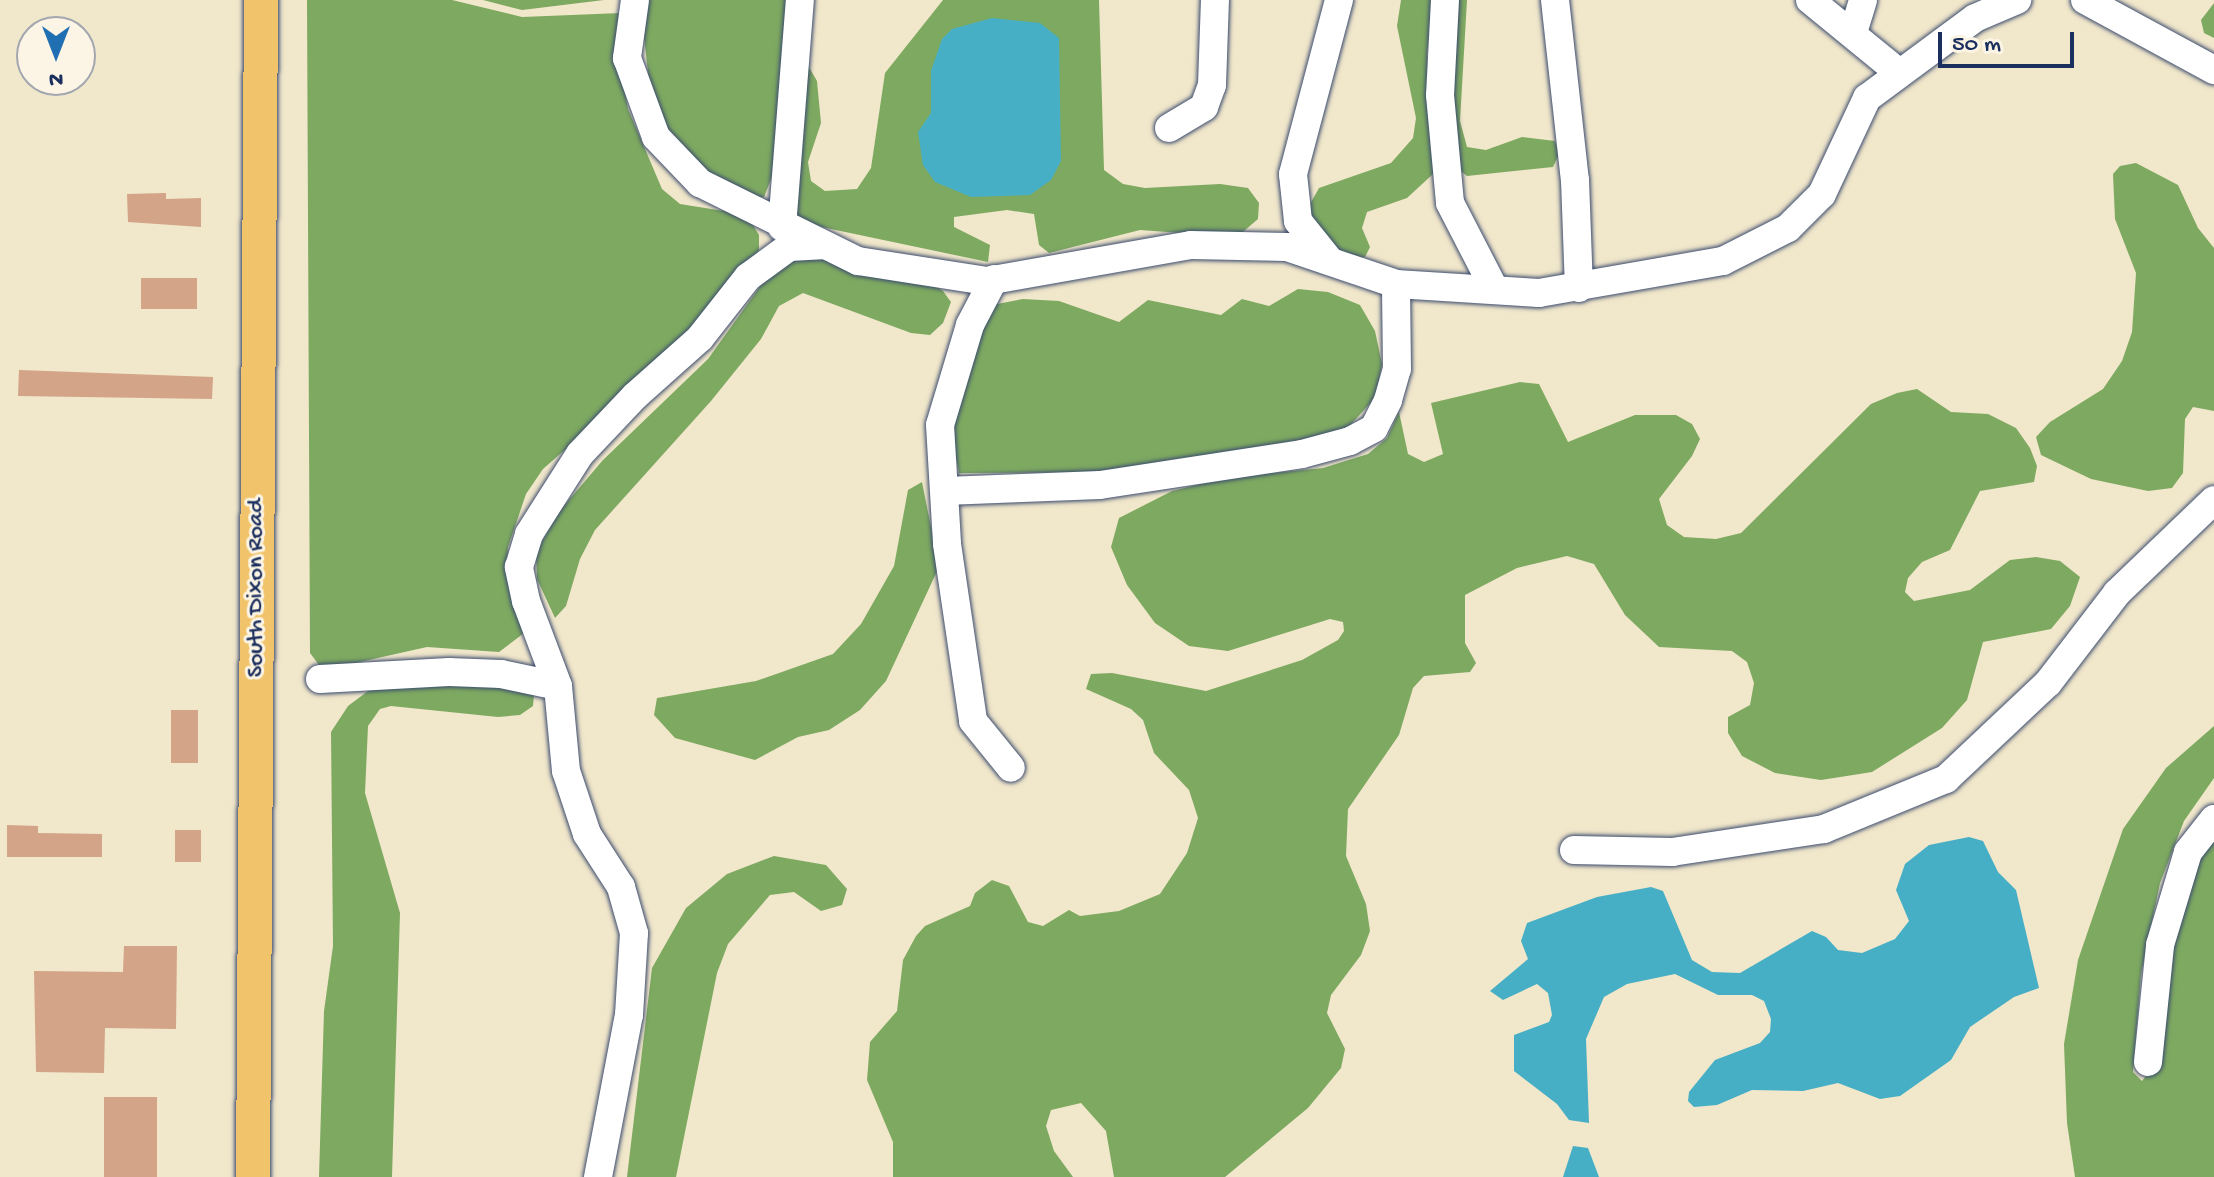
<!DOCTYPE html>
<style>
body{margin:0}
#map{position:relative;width:2214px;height:1177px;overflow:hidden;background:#f1e7cb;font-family:"Gochi Hand",sans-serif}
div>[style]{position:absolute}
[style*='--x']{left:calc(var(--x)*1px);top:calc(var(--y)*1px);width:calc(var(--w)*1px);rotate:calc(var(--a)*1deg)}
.forest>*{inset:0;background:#7ea961}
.water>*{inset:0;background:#46afc5}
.building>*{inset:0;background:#d3a487;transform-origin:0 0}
.roads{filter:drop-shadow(0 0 2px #3b4b6e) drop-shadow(0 0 2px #3b4b6e)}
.minor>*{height:28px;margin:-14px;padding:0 14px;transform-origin:14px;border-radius:14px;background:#fff}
.major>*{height:34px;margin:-17px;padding:0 17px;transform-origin:17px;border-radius:17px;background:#f1c36a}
span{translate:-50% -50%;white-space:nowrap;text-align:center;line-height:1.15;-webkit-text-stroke:6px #fcf5e5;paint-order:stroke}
.street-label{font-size:24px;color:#1b2f5e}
.north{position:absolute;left:16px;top:16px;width:80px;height:80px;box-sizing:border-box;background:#fcf5e5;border:2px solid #a2a6af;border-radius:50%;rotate:180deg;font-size:22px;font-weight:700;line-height:32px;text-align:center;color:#1b2f5e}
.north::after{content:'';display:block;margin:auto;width:28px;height:36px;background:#1f6fb2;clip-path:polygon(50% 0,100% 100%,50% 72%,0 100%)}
.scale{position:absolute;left:1938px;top:32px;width:136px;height:36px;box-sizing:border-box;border:4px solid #1b2f5e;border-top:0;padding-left:10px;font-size:24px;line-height:28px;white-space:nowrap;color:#1b2f5e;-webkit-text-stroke:6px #fcf5e5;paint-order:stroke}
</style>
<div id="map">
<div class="forest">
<div style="clip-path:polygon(307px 0,452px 0,522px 17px,621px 13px,621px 71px,628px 109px,662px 189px,680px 204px,730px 212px,751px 222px,759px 235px,759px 250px,750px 266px,649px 376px,543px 469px,526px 494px,508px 547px,507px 578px,524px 633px,499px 652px,427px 647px,333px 668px,319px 665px,310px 653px)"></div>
<div style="clip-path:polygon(483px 0,604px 0,522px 10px)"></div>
<div style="clip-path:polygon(648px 0,788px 0,775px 169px,764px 197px,741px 199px,673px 147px,650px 91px,644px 36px)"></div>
<div style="clip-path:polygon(943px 0,1099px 0,1104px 170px,1123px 184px,1145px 188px,1220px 184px,1248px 188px,1259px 203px,1258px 219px,1237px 237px,1140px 230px,1049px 253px,1039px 245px,1034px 214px,1007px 210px,954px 217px,954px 227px,990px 245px,988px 262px,793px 221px,806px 62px,817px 81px,821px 123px,808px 162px,811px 181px,825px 191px,857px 189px,871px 168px,885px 73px)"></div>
<div style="clip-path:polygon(1401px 0,1433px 0,1427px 54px,1436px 156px,1433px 174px,1407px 198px,1367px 212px,1362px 228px,1370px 247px,1365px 257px,1353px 258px,1331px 250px,1316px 232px,1309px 206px,1319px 188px,1391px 163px,1413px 138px,1416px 118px,1397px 26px)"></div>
<div style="clip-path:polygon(1450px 0,1467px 0,1460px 121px,1467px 147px,1486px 150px,1522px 137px,1555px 141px,1559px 154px,1553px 167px,1467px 176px,1453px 165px)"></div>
<div style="clip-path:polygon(2214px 3px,2214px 38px,2204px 33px,2201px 20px)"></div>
<div style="clip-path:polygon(2136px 163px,2178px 185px,2198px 228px,2214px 248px,2214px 411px,2193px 407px,2185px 419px,2183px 473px,2172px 488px,2148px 491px,2091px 479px,2041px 455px,2036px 437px,2050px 422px,2103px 389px,2122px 361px,2132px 332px,2136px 273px,2115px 219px,2113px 174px,2120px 166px)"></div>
<div style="clip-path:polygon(810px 256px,924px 279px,943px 291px,951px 302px,943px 323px,930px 335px,911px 333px,803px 293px,779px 306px,761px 339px,711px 401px,595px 530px,580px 559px,566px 606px,555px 618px,537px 579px,536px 553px,557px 514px,603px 460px,708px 359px,774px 267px)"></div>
<div style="clip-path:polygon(1298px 289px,1328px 292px,1360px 305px,1375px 331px,1382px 364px,1376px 397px,1342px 434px,1135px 472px,959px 473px,949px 423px,992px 305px,1023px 299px,1059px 301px,1119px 322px,1148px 300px,1221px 315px,1242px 299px,1269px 306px)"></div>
<div style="clip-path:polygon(1520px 382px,1539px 384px,1568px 442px,1635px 415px,1676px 415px,1692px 424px,1700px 439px,1692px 456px,1659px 499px,1667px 525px,1684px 537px,1716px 539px,1741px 533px,1871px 404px,1897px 393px,1917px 389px,1951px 412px,1988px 414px,2016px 428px,2030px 448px,2037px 466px,2034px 482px,1980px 491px,1950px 550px,1922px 562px,1908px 578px,1905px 592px,1914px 601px,1970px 590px,2010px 560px,2036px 557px,2060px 561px,2080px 577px,2070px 606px,2051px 629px,1983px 642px,1967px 700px,1942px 728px,1872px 772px,1821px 780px,1775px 773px,1742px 756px,1728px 733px,1728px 717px,1750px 705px,1754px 683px,1747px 662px,1732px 651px,1659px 647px,1625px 615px,1594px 564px,1567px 556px,1517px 568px,1465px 595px,1465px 643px,1476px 663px,1470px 672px,1424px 676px,1413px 688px,1399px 735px,1348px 809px,1346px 856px,1366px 904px,1370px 931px,1361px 955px,1331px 995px,1327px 1013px,1345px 1049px,1341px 1068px,1308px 1108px,1225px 1177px,1114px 1177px,1106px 1131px,1081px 1103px,1051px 1110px,1046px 1126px,1054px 1151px,1073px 1177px,893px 1177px,893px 1142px,867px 1080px,870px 1042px,897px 1011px,903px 960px,916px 936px,925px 926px,970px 906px,975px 893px,992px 880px,1009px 886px,1028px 922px,1043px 926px,1069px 910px,1080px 916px,1119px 911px,1160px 894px,1187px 853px,1198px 818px,1189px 790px,1154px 753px,1143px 720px,1131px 709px,1086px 689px,1091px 674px,1112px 673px,1206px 691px,1302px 660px,1338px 640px,1344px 631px,1343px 622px,1330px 619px,1228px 651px,1189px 646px,1155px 623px,1127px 585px,1111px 547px,1119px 518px,1172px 491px,1230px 477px,1323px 468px,1368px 454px,1387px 438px,1399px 412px,1408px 454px,1424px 462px,1443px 454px,1431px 403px)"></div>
<div style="clip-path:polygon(922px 482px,939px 567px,886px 681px,860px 710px,829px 730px,798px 737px,755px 760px,675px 738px,654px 715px,657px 698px,756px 681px,833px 654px,861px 624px,894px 566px,908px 490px)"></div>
<div style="clip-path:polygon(467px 678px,534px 694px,533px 706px,520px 715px,498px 717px,391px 706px,380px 709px,368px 726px,365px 793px,400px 913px,392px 1177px,319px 1177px,324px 1011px,333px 946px,331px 732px,348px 706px,372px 688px)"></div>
<div style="clip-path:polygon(2214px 726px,2214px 778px,2184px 821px,2160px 883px,2141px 974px,2133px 1072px,2142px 1081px,2152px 1068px,2169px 951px,2203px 848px,2214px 834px,2214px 1177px,2075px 1177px,2067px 1123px,2064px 1044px,2078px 960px,2123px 829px,2166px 768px)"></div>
<div style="clip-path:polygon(774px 856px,826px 865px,847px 889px,842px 905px,821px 911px,794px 892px,770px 895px,728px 944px,717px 973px,676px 1177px,627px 1177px,652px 968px,686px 908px,727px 874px)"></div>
</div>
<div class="water">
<div style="clip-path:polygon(992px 18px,1040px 23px,1059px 38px,1061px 161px,1051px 180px,1030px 195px,971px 197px,935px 182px,923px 165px,918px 132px,931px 113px,931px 71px,942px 39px,952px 29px)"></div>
<div style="clip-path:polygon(1969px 837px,1983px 841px,1998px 872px,2016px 890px,2039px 988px,2014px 997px,1970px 1027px,1951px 1060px,1900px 1096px,1880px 1099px,1838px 1083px,1803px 1091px,1752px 1090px,1717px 1105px,1694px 1107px,1688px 1101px,1689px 1092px,1715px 1060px,1760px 1043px,1770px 1032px,1771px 1019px,1764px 1001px,1752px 995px,1718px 995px,1675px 974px,1627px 984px,1604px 997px,1586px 1039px,1589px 1123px,1569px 1120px,1557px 1104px,1514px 1071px,1514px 1035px,1549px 1022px,1552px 1015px,1548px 993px,1537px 984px,1503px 1000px,1490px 991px,1528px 959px,1521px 941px,1527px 923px,1597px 897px,1651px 887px,1663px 891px,1692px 960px,1712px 972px,1740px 973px,1812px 931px,1826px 937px,1838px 950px,1862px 953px,1895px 939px,1909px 921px,1896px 890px,1905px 864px,1929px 845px)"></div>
<div style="clip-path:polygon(1573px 1146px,1588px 1148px,1599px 1177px,1563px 1177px)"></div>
</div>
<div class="building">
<div style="clip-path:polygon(166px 193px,166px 199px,201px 198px,201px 227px,128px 222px,127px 194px)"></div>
<div style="left:141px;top:278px;width:56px;height:31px"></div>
<div style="clip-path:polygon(19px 370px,213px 377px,212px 399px,18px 396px)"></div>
<div style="left:171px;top:710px;width:27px;height:53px"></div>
<div style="clip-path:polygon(7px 825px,38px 826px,38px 833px,102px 834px,102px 857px,7px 857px)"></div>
<div style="left:175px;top:830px;width:26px;height:32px"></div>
<div style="clip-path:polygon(124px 946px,177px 946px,176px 1029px,105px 1028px,104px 1073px,36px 1072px,34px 971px,123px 972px)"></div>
<div style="left:104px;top:1097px;width:53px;height:80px"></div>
</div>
<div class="roads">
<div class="minor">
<div style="--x:635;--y:0;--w:59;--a:97.9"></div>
<div style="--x:627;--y:58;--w:84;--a:69.8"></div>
<div style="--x:656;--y:137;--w:64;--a:46.3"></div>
<div style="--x:700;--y:183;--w:176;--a:26.3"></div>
<div style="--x:858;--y:261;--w:131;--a:8.8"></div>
<div style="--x:987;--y:281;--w:207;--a:-10"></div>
<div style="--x:1191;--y:245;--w:96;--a:1.2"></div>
<div style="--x:1287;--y:247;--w:115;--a:18.7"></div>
<div style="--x:1396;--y:284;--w:143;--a:3.6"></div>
<div style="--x:1539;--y:293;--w:187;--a:-9.9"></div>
<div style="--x:1723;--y:261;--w:73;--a:-26.9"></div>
<div style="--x:1788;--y:228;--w:48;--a:-45"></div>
<div style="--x:1822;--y:194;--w:106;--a:-64.9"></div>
<div style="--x:1867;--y:98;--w:134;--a:-36.5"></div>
<div style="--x:1975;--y:18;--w:46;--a:-23.2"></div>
<div style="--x:1445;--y:0;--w:95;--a:93"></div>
<div style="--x:1440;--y:95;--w:108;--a:84.7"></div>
<div style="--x:1450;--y:203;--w:98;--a:62.7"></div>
<div style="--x:1555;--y:0;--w:181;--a:83.7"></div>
<div style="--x:1575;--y:180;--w:108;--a:87.9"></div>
<div style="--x:1810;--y:0;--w:112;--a:39.2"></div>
<div style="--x:2085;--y:0;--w:147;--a:28.5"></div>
<div style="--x:1853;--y:33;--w:34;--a:-73"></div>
<div style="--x:1169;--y:128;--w:41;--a:-31"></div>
<div style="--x:1204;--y:107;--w:23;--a:-70"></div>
<div style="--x:1212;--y:85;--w:85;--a:-88"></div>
<div style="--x:782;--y:227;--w:228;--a:-85.5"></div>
<div style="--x:1330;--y:261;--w:51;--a:-128.7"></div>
<div style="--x:1298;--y:221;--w:47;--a:-96.1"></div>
<div style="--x:1293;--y:174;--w:180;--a:-75.2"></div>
<div style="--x:994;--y:279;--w:52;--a:117.6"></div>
<div style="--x:970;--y:325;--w:104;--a:106.7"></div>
<div style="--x:940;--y:425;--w:119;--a:86.6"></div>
<div style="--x:947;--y:544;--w:179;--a:81.6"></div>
<div style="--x:973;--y:721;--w:60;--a:51"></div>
<div style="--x:945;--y:491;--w:155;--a:-2.2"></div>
<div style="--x:1100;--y:485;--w:204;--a:-8.7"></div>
<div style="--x:1302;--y:454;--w:50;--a:-15.2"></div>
<div style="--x:1350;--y:441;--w:27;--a:-28"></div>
<div style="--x:1374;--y:428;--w:31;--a:-63"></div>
<div style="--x:1388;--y:400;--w:32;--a:-74"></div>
<div style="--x:1397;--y:369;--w:85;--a:-90.7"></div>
<div style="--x:320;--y:679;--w:129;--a:-3.1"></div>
<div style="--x:449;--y:672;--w:52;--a:2.2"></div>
<div style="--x:501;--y:674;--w:58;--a:11.9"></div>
<div style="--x:1574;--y:850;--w:98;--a:1.2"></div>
<div style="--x:1672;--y:852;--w:154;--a:-8.6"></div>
<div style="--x:1824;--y:829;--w:132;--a:-22.3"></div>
<div style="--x:1946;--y:779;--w:140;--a:-43.3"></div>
<div style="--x:2048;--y:683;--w:113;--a:-52.5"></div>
<div style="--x:2117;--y:593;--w:134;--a:-43.8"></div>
<div style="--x:2148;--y:1062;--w:118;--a:-84.1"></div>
<div style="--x:2160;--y:945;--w:97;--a:-73.2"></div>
<div style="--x:2188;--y:852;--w:42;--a:-51.8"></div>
<div style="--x:598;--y:1177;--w:165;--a:-79.2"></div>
<div style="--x:629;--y:1015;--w:82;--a:-86.5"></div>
<div style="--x:634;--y:933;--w:48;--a:-105.8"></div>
<div style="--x:621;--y:887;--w:63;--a:-122.7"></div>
<div style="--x:587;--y:834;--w:66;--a:-108.4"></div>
<div style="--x:566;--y:771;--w:85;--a:-95.4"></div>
<div style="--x:558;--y:686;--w:91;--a:-110.6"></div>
<div style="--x:526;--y:601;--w:35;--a:-102"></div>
<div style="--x:519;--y:567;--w:34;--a:-73"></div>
<div style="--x:529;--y:534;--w:95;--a:-57.5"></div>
<div style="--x:580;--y:454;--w:80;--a:-46.5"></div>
<div style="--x:635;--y:396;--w:87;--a:-41.7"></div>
<div style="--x:700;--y:338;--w:78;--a:-51.8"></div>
<div style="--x:748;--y:277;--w:51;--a:-36.2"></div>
<div style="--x:789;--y:247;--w:33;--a:-3"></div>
</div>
<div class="major">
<div style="--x:253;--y:1177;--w:1177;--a:-89.61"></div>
</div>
</div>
<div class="street-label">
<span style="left:257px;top:588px;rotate:-90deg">South Dixon Road</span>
</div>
<div class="north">N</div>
<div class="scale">50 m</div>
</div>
